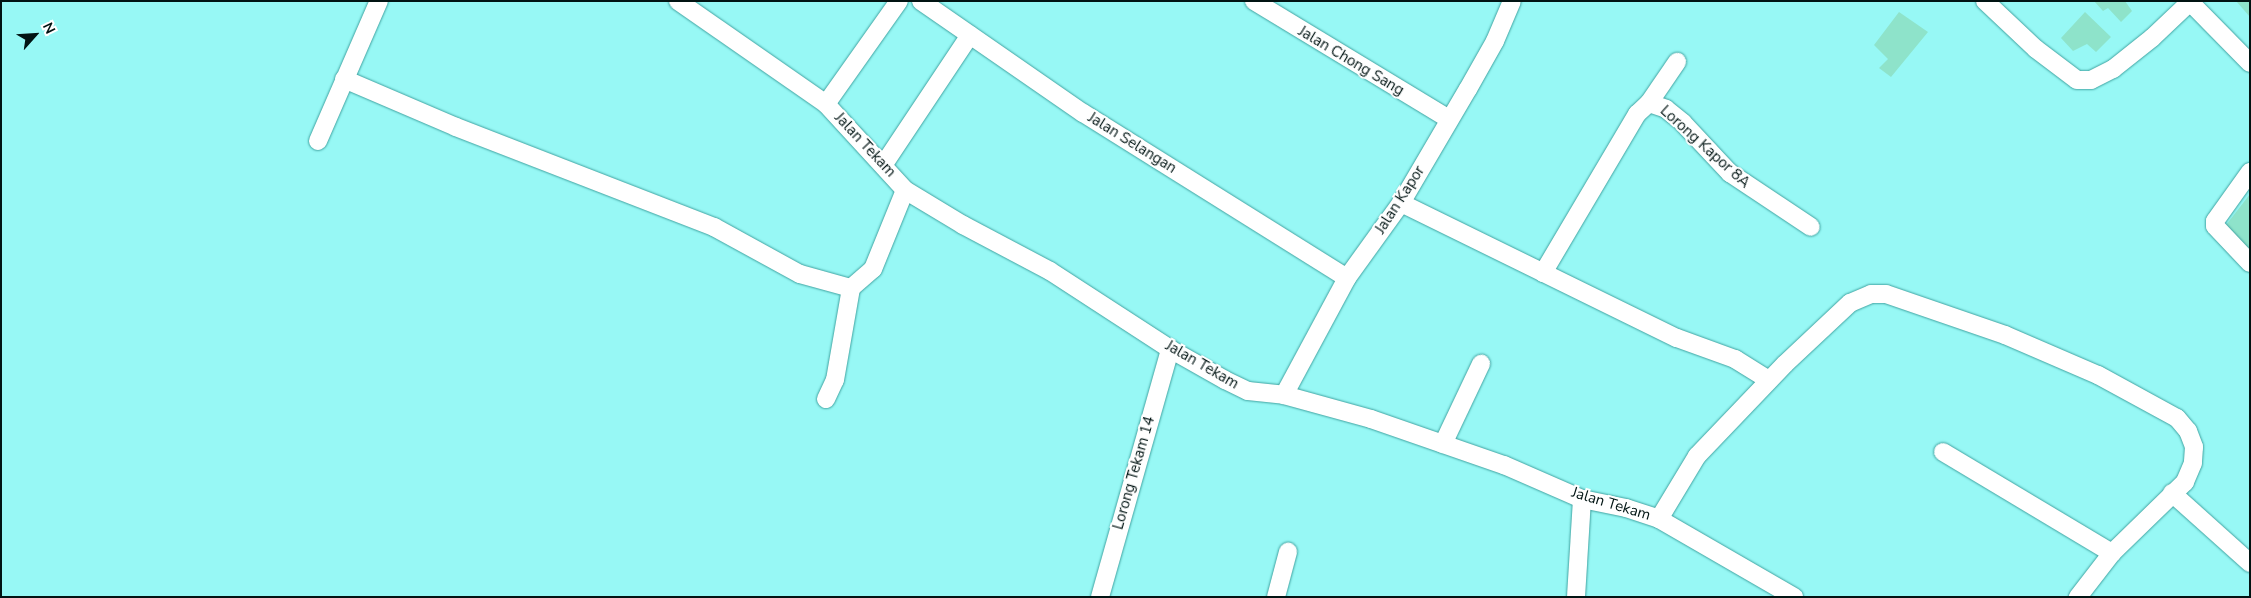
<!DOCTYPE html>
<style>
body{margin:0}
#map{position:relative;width:2251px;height:598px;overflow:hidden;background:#97f8f5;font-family:"Nunito Sans",sans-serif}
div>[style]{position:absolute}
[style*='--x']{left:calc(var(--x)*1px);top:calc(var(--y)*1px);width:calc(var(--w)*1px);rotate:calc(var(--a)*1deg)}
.building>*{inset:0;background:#8ee3ca}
.roads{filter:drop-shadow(0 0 1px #40a3a1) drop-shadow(0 0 1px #40a3a1)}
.minor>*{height:18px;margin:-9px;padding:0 9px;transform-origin:9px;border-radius:9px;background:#fff}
span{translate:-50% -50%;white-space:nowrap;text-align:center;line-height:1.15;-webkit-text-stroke:4px #fff;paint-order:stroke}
.street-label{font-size:15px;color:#011413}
.frame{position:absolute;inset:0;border:2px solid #011413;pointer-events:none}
.north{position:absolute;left:10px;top:10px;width:50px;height:50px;-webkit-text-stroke:4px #fff;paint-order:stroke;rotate:64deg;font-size:14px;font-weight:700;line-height:20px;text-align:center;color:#011413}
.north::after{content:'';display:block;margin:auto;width:18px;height:22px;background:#011413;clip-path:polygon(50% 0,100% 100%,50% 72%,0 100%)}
</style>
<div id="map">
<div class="building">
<div style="clip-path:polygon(2094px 1px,2125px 1px,2132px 11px,2121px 22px,2108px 8px,2103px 11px)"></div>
<div style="clip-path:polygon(2236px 1px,2250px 1px,2250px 17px)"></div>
<div style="clip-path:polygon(1899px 12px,1928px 32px,1891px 77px,1879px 68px,1888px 59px,1874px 45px)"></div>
<div style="clip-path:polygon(2085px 12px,2111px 37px,2096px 52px,2087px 44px,2073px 51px,2061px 38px)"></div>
<div style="clip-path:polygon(2250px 194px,2250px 249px,2223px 229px)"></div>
</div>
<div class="roads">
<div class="minor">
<div style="--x:678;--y:1;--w:180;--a:34.8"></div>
<div style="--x:826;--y:104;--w:117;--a:47.4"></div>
<div style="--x:905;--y:190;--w:68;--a:31.1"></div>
<div style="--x:963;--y:225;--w:98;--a:27.9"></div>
<div style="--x:1050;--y:271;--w:143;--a:33"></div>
<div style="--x:1170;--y:349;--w:63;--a:29.4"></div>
<div style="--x:1225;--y:380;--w:25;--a:26"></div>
<div style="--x:1248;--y:391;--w:36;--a:6"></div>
<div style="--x:1284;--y:395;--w:90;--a:15.4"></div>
<div style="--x:1371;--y:419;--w:141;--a:19.1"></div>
<div style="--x:1504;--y:465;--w:85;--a:23.6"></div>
<div style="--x:1582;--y:499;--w:45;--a:11.6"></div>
<div style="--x:1626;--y:508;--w:35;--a:18"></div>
<div style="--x:1659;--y:519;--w:156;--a:30"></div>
<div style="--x:921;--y:1;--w:197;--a:34.7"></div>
<div style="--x:1083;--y:113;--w:311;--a:32"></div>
<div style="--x:1254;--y:1;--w:228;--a:31.2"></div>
<div style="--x:1985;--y:1;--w:70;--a:43.3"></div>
<div style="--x:2036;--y:49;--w:51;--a:37.1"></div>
<div style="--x:2077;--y:80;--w:14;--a:0"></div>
<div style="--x:2091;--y:80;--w:25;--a:-27"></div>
<div style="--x:2113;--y:69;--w:50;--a:-38.5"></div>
<div style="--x:2152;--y:38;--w:52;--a:-43.5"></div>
<div style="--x:2189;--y:1;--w:87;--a:45.5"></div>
<div style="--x:344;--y:79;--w:122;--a:23.2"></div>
<div style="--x:456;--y:127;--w:277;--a:21.2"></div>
<div style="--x:714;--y:227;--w:98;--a:28.7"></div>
<div style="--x:800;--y:274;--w:53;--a:15.4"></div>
<div style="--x:1649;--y:103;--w:50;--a:-55.7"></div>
<div style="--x:826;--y:104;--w:126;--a:-54.7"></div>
<div style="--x:318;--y:141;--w:153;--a:-66.5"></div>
<div style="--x:884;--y:164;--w:155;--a:-56.3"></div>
<div style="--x:2250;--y:172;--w:60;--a:125.5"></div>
<div style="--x:2215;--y:221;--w:5;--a:90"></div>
<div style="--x:2215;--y:226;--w:51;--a:46.6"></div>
<div style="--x:1401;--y:203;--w:307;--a:26.1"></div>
<div style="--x:1677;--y:338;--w:62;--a:19.9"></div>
<div style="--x:1735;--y:359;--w:40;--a:32"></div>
<div style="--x:1543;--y:273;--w:185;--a:-59.4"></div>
<div style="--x:1637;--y:114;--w:16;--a:-43"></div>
<div style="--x:1649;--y:103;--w:18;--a:19"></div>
<div style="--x:1666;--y:109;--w:22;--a:39"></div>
<div style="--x:1683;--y:123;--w:69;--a:46.8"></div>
<div style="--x:1730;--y:173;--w:97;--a:33.7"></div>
<div style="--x:1284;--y:395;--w:133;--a:-61.7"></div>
<div style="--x:1347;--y:278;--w:92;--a:-54.2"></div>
<div style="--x:1401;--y:203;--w:132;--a:-59.6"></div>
<div style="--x:1468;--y:89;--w:55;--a:-60.6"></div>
<div style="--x:1495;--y:41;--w:43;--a:-67"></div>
<div style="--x:826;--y:399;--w:21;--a:-65"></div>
<div style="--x:835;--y:380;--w:93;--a:-80.1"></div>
<div style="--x:851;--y:288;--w:29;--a:-41"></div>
<div style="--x:873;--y:269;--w:85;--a:-67.9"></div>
<div style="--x:1443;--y:444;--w:89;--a:-64.6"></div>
<div style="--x:1943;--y:452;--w:197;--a:30.9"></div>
<div style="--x:2172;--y:493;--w:105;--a:41.9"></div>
<div style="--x:1659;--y:519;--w:74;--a:-58.9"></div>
<div style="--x:1697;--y:456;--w:127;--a:-46.3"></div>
<div style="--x:1785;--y:364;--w:89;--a:-43.2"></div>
<div style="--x:1850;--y:303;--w:23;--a:-23"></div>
<div style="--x:1871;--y:294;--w:15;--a:0"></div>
<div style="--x:1886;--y:294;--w:126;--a:19"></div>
<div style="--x:2005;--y:335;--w:101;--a:23.3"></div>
<div style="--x:2098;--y:375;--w:90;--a:28.6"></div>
<div style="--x:2177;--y:418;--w:17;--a:50"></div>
<div style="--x:2188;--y:431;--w:17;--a:69"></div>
<div style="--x:2194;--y:447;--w:16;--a:94"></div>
<div style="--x:2193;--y:463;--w:21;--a:113"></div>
<div style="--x:2185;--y:482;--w:102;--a:135.8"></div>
<div style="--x:2112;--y:553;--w:56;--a:127.7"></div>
<div style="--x:1100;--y:597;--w:258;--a:-74.2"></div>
<div style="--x:1276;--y:597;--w:47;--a:-75.1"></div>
<div style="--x:1576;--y:597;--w:98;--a:-86.5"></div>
</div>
</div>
<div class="street-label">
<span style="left:1351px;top:61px;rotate:31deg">Jalan Chong Sang</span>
<span style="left:1132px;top:143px;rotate:32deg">Jalan Selangan</span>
<span style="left:865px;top:145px;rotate:47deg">Jalan Tekam</span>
<span style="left:1705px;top:147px;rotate:42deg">Lorong Kapor 8A</span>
<span style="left:1400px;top:200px;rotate:-57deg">Jalan Kapor</span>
<span style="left:1202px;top:365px;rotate:30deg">Jalan Tekam</span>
<span style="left:1134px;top:473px;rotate:-74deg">Lorong Tekam 14</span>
<span style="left:1611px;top:504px;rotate:17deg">Jalan Tekam</span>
</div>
<div class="frame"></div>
<div class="north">N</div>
</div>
